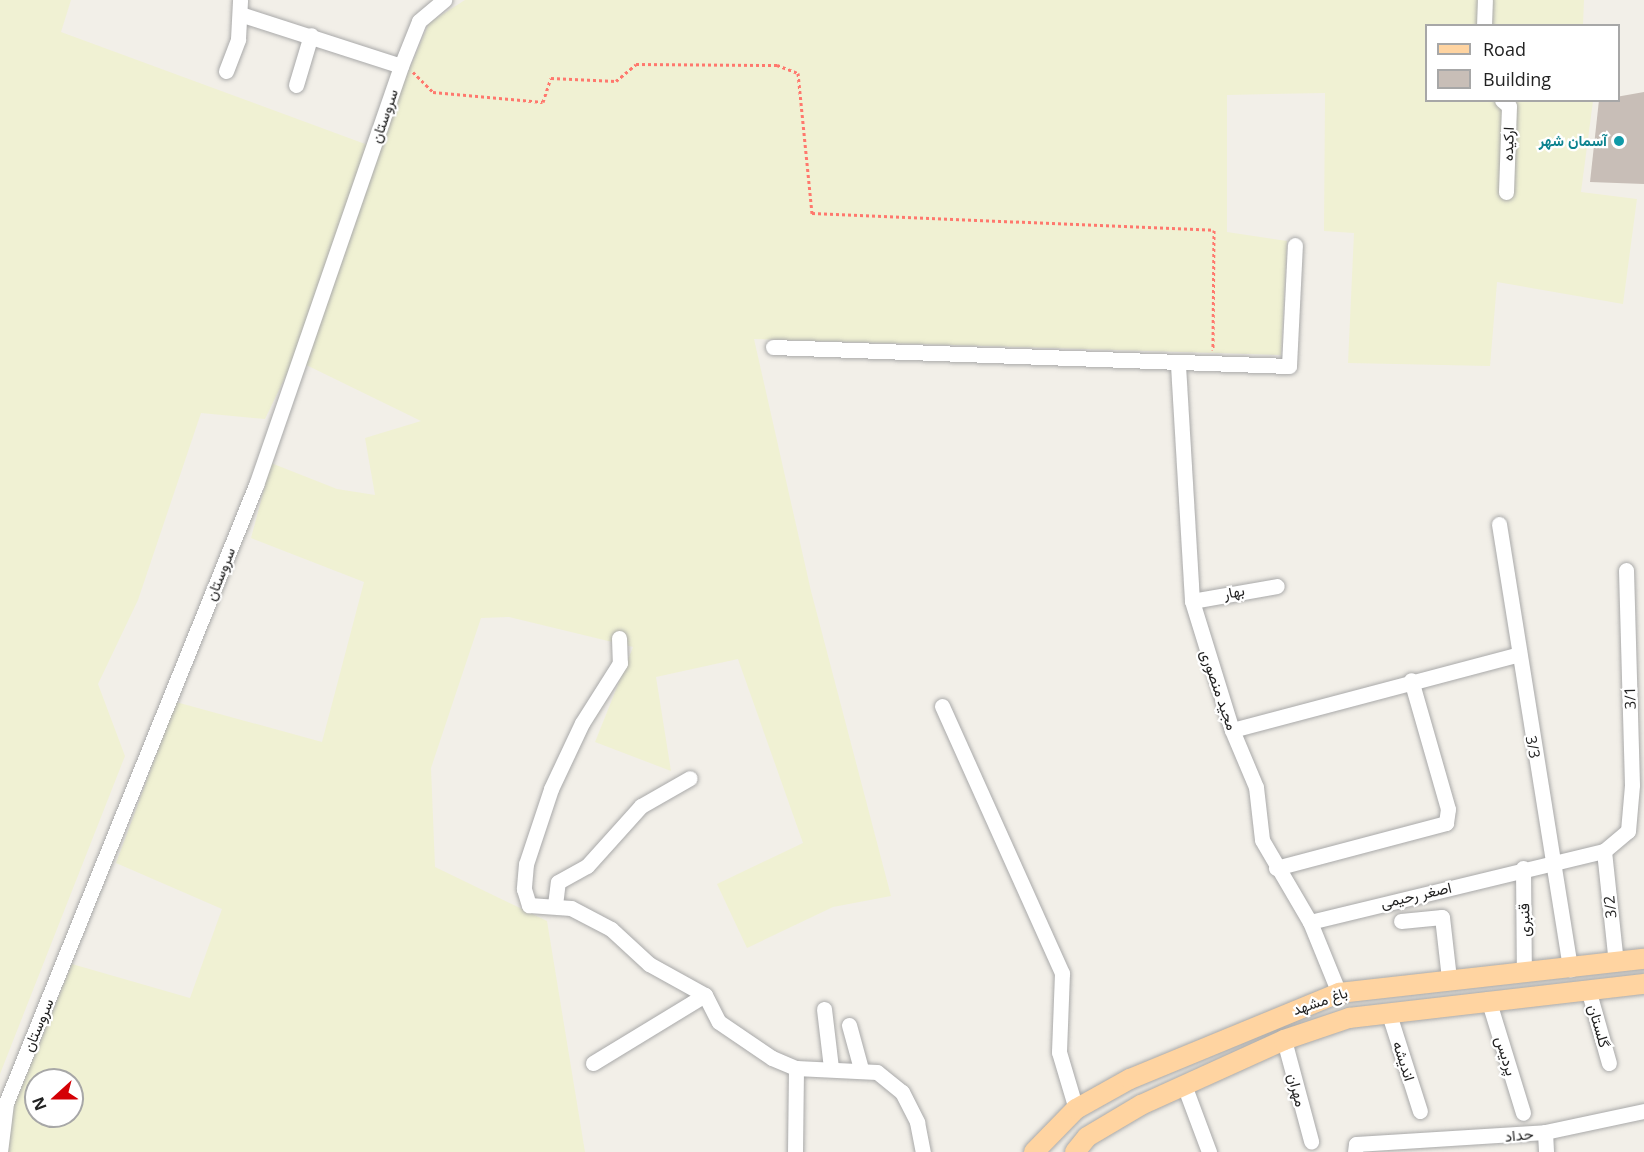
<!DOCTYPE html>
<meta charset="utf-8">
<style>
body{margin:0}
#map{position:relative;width:1644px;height:1152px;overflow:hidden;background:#f2efe8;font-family:"Open Sans",Vazirmatn,sans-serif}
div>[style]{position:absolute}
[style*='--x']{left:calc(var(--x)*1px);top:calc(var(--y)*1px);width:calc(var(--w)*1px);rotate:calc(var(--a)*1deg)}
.farmland>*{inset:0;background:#f0f1d3}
.building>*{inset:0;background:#c8beb7}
.path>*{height:3px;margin-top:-1.5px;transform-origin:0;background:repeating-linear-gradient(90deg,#ff786d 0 3px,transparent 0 6px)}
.roads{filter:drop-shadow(0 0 2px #a9a9a9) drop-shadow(0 0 2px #a9a9a9)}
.minor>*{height:15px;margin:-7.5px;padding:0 7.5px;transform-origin:7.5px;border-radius:7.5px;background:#fff}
.major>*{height:20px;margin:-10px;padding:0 10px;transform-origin:10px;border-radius:10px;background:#ffd4a1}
.dots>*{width:16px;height:16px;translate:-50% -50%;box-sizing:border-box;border:3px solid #fff;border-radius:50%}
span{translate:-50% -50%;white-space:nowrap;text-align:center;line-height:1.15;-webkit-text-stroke:4.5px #fff;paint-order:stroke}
.street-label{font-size:15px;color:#222}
.culture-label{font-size:15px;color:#0d838f;font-weight:700}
.right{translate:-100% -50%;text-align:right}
.legend{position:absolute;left:1425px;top:24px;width:195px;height:78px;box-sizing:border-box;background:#fff;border:2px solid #a7a7a7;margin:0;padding:8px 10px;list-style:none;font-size:18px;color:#222}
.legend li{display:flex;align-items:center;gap:12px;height:30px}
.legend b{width:30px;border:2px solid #a7a7a7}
.north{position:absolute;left:24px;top:1068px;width:60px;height:60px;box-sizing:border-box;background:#fff;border:2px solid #a7a7a7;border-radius:50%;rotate:249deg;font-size:16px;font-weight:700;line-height:24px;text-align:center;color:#222}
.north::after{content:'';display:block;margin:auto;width:21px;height:27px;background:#d40005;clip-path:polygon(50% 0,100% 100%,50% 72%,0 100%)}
</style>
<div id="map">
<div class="farmland">
<div style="clip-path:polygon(evenodd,0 0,71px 0,61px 32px,376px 148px,429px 23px,465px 0,1584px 0,1583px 25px,1426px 26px,1426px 100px,1593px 101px,1581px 192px,1637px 199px,1623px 304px,1497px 282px,1490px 366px,1348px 363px,1354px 233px,1324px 231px,1325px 93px,1227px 95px,1227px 232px,1287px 241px,1281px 355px,754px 339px,811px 591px,891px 896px,833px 907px,747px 948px,717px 884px,803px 843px,738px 659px,656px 677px,671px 771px,595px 742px,633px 647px,509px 617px,481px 618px,431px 768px,435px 867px,547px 921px,585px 1152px,8px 1152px,12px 1111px,72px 964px,190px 998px,222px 909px,116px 863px,176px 702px,322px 742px,364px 582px,251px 538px,271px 463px,337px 489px,375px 495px,365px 438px,421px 421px,294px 359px,265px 419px,201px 413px,138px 600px,98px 684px,125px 756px,0 1074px,0 0,36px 1080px,72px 1080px,72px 1116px,36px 1116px,36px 1080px)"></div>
</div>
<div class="building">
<div style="clip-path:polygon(1644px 92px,1644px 184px,1590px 182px,1599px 100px)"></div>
</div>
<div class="path">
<div style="--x:413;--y:72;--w:28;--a:45"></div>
<div style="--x:433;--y:92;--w:110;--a:5.2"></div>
<div style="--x:543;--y:102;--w:25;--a:-72"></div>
<div style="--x:551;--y:78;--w:65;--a:2.6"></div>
<div style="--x:616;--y:81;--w:26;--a:-40"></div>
<div style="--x:636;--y:64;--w:141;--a:0.4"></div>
<div style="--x:777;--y:65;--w:22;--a:21"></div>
<div style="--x:798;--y:73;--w:141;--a:84.3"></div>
<div style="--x:812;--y:213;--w:402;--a:2.4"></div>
<div style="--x:1214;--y:230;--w:120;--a:90.5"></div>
</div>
<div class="roads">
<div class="minor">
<div style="--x:240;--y:14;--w:169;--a:17.9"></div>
<div style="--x:1484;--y:26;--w:26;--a:-88"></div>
<div style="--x:226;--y:71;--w:34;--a:-69"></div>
<div style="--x:238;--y:39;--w:39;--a:-87"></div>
<div style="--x:296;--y:85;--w:52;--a:-73.3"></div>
<div style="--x:1502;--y:100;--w:9;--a:41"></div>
<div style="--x:1509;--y:106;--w:86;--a:92"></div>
<div style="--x:773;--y:347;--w:516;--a:2.11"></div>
<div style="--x:1289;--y:366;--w:121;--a:-87.2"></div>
<div style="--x:1178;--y:365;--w:236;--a:86.6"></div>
<div style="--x:1192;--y:601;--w:135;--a:72.8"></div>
<div style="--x:1232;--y:730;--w:62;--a:67.2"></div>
<div style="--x:1256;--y:787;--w:53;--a:83.5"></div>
<div style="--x:1262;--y:840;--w:95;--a:59.7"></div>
<div style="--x:1310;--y:922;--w:77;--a:67.8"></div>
<div style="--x:1499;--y:524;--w:451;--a:80.9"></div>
<div style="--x:1192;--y:601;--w:86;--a:-10"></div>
<div style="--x:619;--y:638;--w:25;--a:88"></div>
<div style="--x:620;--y:663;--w:71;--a:122.3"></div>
<div style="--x:582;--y:723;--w:73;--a:115.2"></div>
<div style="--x:551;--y:789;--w:79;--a:108.4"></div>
<div style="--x:526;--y:864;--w:25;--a:95"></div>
<div style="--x:524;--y:889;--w:17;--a:73"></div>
<div style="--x:529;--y:905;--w:42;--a:4.1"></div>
<div style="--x:571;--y:908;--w:45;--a:27.7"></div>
<div style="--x:611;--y:929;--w:52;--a:42.6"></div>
<div style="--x:649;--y:964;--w:64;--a:29"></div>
<div style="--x:705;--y:995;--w:30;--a:63"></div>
<div style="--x:719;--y:1022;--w:64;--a:34.2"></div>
<div style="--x:772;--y:1058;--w:26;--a:23"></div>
<div style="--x:796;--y:1068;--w:81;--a:2.8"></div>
<div style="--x:877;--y:1072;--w:32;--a:39"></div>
<div style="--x:902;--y:1092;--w:34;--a:63"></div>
<div style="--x:917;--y:1122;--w:31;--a:79"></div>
<div style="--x:942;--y:706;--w:293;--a:65.8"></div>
<div style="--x:1062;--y:973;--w:79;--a:92.2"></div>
<div style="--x:1059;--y:1052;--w:59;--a:73.4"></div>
<div style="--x:1232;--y:730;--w:294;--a:-14.8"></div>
<div style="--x:1604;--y:851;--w:113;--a:83.9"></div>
<div style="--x:1276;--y:868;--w:176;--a:-14.8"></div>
<div style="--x:1446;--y:823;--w:14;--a:-82"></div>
<div style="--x:1448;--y:809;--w:134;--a:-106"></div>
<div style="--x:1523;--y:868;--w:105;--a:89.5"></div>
<div style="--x:555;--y:905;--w:23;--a:-83"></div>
<div style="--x:558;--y:882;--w:33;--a:-29"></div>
<div style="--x:587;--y:866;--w:81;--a:-48"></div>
<div style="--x:641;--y:806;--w:56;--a:-29.7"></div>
<div style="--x:1401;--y:921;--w:41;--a:-5.6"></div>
<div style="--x:1442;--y:917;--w:61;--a:83.5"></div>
<div style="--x:1310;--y:922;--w:302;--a:-13.6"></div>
<div style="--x:1604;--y:851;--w:31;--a:-40"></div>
<div style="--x:1628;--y:831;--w:46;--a:-85"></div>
<div style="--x:1632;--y:785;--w:215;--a:-91.6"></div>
<div style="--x:1588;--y:989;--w:77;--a:74.2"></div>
<div style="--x:1488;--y:999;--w:119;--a:72.9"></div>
<div style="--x:824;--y:1009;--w:59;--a:83.2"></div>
<div style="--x:1388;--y:1011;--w:105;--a:72.3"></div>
<div style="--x:849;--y:1025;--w:46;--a:74.7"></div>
<div style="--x:1284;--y:1040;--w:105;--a:75"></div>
<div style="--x:593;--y:1063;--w:131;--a:-31.3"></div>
<div style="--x:1184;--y:1085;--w:72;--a:69.5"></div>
<div style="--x:1545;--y:1132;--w:20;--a:87"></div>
<div style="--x:0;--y:1152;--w:49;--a:-83"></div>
<div style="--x:6;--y:1103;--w:667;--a:-67.98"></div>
<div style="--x:256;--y:485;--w:443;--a:-70.9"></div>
<div style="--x:401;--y:66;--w:48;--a:-68.2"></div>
<div style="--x:419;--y:21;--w:33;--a:-40"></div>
<div style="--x:795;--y:1152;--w:84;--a:-89.3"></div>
<div style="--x:1355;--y:1152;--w:8;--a:-83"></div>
<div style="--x:1356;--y:1144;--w:189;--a:-3.6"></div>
<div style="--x:1545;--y:1132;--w:101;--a:-12"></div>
</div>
<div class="major">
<div style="--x:1034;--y:1152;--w:60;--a:-45.7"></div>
<div style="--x:1076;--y:1109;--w:62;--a:-29.1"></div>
<div style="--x:1130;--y:1079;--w:226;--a:-22.4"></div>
<div style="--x:1339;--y:993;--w:307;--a:-6.4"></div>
<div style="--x:1075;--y:1152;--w:19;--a:-51"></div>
<div style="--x:1087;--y:1137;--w:63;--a:-30.7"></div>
<div style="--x:1141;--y:1105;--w:157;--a:-24.4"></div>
<div style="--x:1284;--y:1040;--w:69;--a:-18.7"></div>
<div style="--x:1349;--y:1018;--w:297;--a:-6.6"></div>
</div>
</div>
<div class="dots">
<div style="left:1619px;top:141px;background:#0f9aa8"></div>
</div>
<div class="street-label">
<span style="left:384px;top:116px;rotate:-71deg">سروستان</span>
<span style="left:1508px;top:144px;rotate:-88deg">ارکیده</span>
<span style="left:220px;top:574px;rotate:-68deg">سروستان</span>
<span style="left:1234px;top:592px;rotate:-11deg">بهار</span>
<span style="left:1219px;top:690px;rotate:71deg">مجید منصوری</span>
<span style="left:1630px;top:698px;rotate:-92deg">3/1</span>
<span style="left:1533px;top:747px;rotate:79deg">3/3</span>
<span style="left:1416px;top:895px;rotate:-13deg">اصغر رحیمی</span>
<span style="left:1610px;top:907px;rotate:-96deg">3/2</span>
<span style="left:1524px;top:920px;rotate:-91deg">قنبری</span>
<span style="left:1320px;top:1001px;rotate:-19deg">باغ مشهد</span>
<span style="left:38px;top:1025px;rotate:-67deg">سروستان</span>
<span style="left:1599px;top:1026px;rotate:74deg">گلستان</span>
<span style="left:1506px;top:1056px;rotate:73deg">پردیس</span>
<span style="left:1404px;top:1061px;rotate:72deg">اندیشه</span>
<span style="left:1297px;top:1090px;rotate:75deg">مهران</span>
<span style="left:1519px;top:1135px;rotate:-6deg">حداد</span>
</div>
<div class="culture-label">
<span class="right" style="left:1607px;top:141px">آسمان شهر</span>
</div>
<ul class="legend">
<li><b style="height:8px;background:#ffd4a1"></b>Road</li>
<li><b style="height:16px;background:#c8beb7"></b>Building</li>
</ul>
<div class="north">N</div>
</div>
